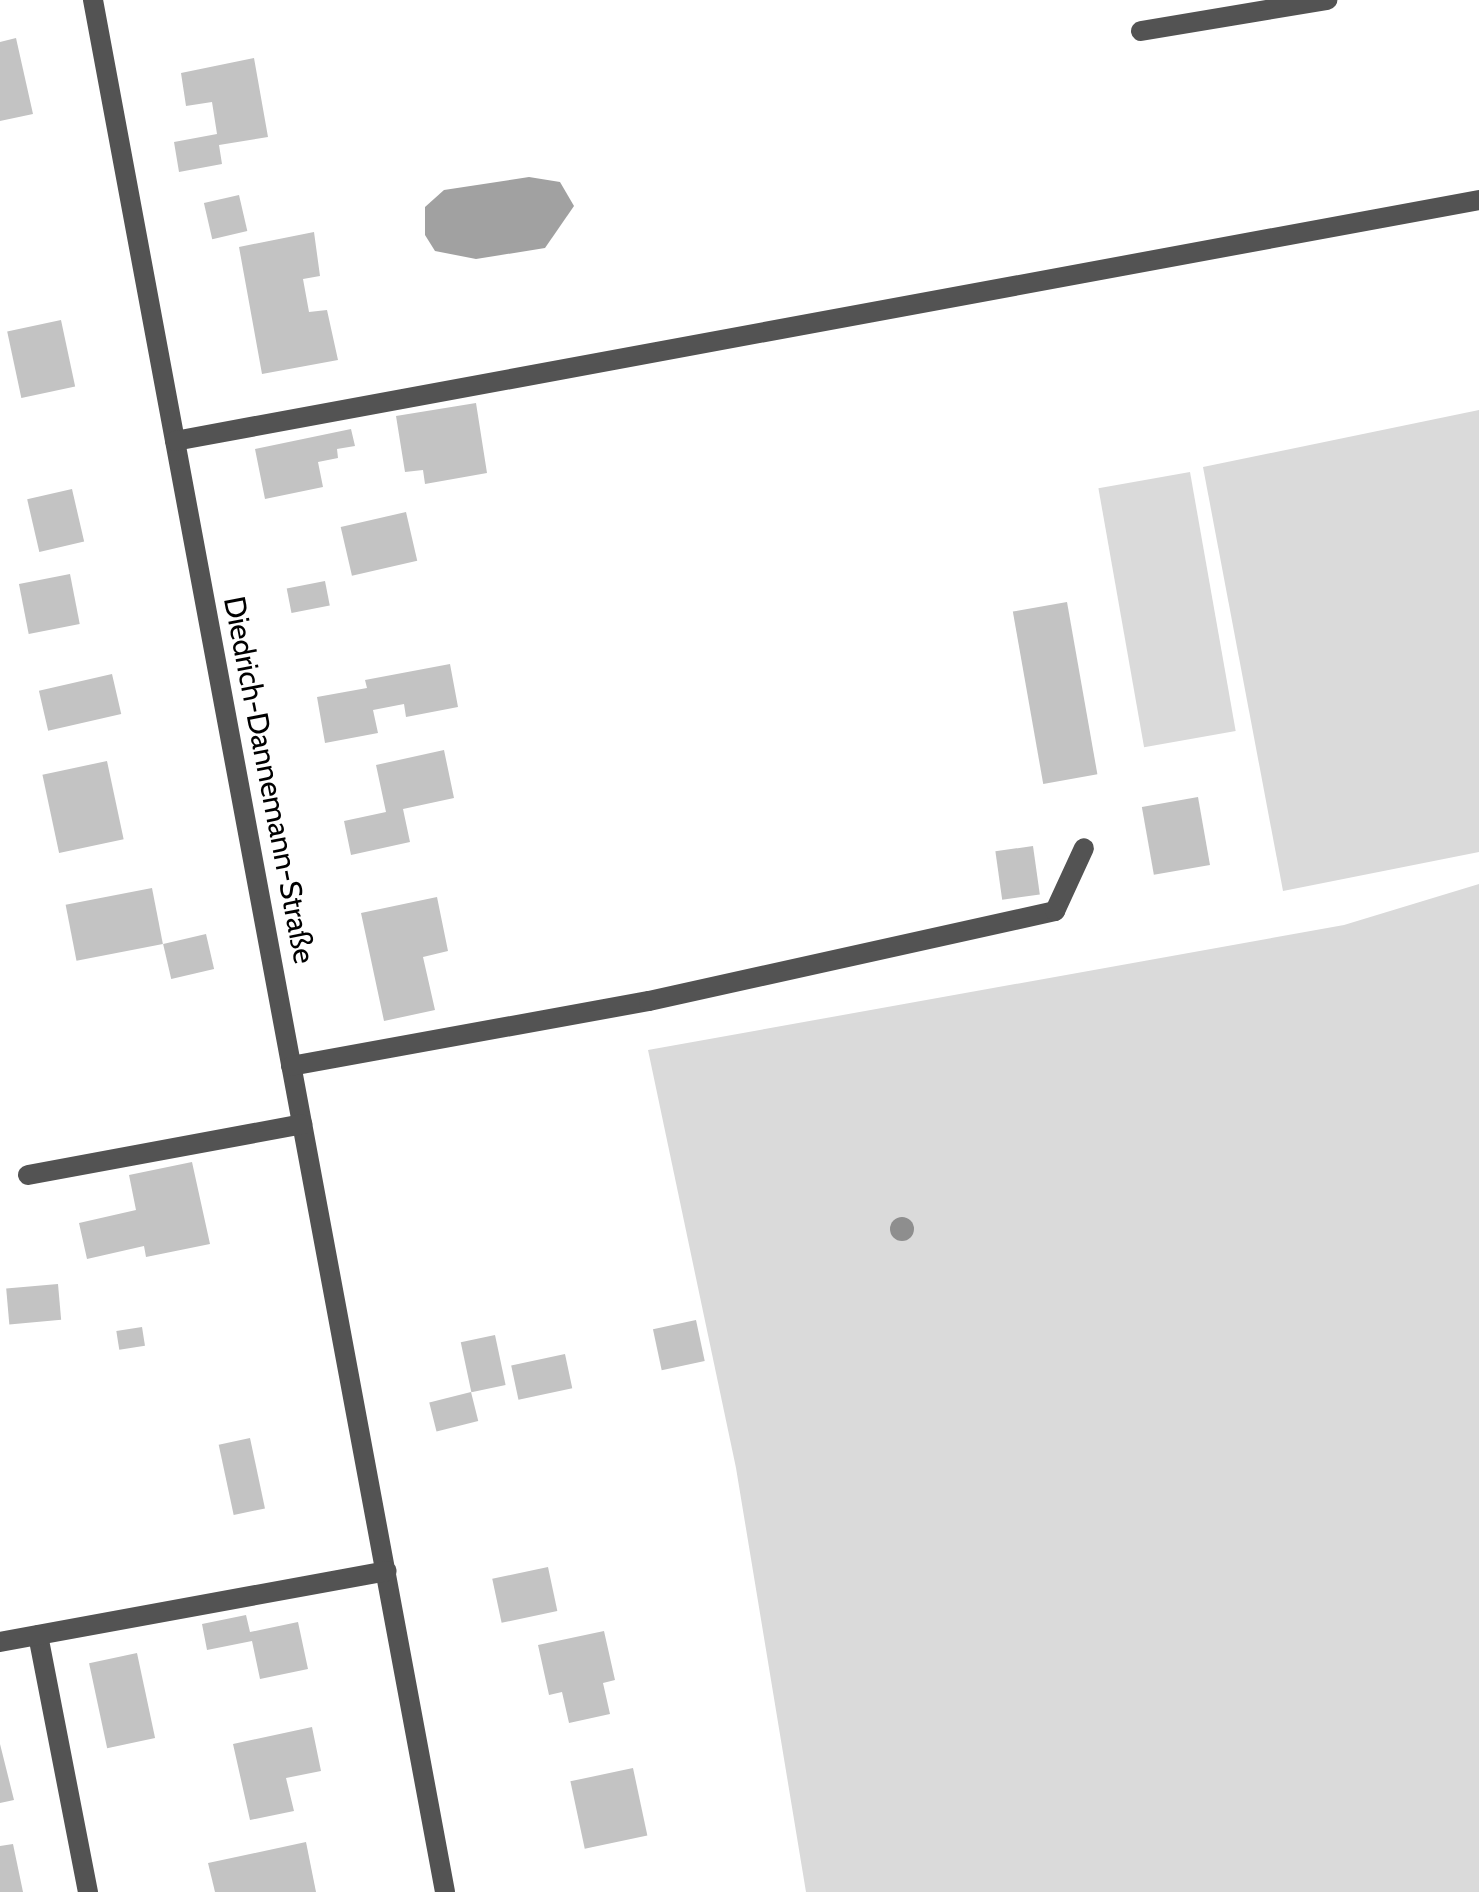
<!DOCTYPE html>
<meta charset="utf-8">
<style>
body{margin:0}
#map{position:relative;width:1479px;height:1892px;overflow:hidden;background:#fff;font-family:Cabin,sans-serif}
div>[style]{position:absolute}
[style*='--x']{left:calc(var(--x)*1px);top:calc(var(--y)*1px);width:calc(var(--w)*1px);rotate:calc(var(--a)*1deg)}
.green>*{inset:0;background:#dadada;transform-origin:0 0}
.water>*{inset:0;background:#a1a1a1}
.building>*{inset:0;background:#c3c3c3;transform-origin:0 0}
.minor>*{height:20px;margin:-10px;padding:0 10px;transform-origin:10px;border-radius:10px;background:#535353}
.trees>*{width:24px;height:24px;margin:-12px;border-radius:50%;background:#8e8e8e}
span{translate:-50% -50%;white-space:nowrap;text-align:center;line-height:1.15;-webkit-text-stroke:7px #fff;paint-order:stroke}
.street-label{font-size:30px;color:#000}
</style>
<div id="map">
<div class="green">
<div style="clip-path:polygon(1479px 410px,1479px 852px,1283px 891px,1203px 467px)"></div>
<div style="left:1190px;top:472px;width:263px;height:93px;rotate:80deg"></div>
<div style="clip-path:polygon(1479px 884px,1479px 1892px,806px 1892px,736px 1468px,648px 1050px,1344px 925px)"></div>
</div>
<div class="water">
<div style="clip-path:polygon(529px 177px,560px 182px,574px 206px,545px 248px,476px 259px,435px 251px,425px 235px,425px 207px,444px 190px)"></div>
</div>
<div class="building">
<div style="clip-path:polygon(16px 38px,33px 114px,0 121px,0 42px)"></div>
<div style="clip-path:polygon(254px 58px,268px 137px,219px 145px,222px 164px,179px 172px,174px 142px,217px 134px,212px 102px,186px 106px,181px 73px)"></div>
<div style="left:239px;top:195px;width:37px;height:36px;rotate:77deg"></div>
<div style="clip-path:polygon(314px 232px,320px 276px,303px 279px,309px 312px,327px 310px,338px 360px,262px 374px,239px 247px)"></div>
<div style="left:61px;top:320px;width:68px;height:55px;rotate:78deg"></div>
<div style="clip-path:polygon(476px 403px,487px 473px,425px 484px,423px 470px,405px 472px,396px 416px)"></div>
<div style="clip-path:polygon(351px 429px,355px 446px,337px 449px,338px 458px,318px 462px,323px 487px,265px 499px,255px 449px)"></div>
<div style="left:72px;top:489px;width:54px;height:46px;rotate:77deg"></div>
<div style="left:406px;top:512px;width:50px;height:67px;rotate:77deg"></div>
<div style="left:70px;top:574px;width:51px;height:52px;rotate:79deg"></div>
<div style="left:325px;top:581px;width:25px;height:39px;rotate:79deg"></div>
<div style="left:1067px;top:602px;width:175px;height:55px;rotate:80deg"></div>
<div style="clip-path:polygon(450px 664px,458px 707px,406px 717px,404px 704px,373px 710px,378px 733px,325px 743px,317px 697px,367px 688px,365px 680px)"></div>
<div style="left:112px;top:674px;width:41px;height:75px;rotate:77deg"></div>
<div style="clip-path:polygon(444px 750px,454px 798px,403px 809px,410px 842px,351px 855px,344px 821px,386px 812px,376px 765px)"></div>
<div style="left:107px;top:761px;width:80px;height:66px;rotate:78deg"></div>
<div style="left:1198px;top:797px;width:69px;height:57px;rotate:80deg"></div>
<div style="left:1033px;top:846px;width:49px;height:38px;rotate:82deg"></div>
<div style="left:152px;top:888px;width:57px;height:88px;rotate:79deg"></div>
<div style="clip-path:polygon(437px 897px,448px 951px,423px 957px,435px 1010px,384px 1021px,361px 913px)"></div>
<div style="left:206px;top:934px;width:36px;height:44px;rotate:77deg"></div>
<div style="clip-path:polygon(192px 1162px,210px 1244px,146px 1257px,144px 1246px,87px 1259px,79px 1223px,136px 1210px,129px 1175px)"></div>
<div style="left:58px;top:1284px;width:36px;height:52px;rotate:85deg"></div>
<div style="left:696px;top:1320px;width:42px;height:44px;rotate:78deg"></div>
<div style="left:142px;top:1327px;width:19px;height:26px;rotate:81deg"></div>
<div style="left:495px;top:1335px;width:51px;height:35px;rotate:78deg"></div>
<div style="left:565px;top:1354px;width:35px;height:55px;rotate:78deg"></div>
<div style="left:471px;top:1392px;width:30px;height:43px;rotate:76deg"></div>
<div style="left:250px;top:1438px;width:72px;height:32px;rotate:78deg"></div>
<div style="left:548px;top:1567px;width:45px;height:57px;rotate:78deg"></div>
<div style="clip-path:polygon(246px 1615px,250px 1632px,298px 1622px,308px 1669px,260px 1679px,252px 1641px,207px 1650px,202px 1624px)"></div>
<div style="clip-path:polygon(604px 1631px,615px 1680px,603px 1683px,610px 1714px,569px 1723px,562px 1692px,549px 1695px,538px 1645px)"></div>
<div style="left:137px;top:1653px;width:87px;height:49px;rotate:78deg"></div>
<div style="clip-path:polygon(312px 1727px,321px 1771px,286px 1778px,294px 1811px,250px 1820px,233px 1744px)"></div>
<div style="clip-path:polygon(0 1744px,14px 1800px,0 1803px)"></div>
<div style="left:633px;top:1768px;width:69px;height:64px;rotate:78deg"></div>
<div style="clip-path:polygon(306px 1842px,316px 1892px,215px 1892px,208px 1863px)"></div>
<div style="clip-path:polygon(13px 1844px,23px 1892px,0 1892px,0 1846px)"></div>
</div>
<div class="minor">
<div style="--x:93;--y:0;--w:1924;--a:79.46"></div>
<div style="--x:1141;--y:31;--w:189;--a:-9.5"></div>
<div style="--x:175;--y:441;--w:1326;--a:-10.47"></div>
<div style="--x:291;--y:1066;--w:364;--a:-10.3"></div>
<div style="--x:649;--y:1001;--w:416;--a:-12.5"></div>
<div style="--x:1055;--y:911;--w:69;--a:-65.3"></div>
<div style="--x:28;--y:1175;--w:279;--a:-10.5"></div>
<div style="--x:38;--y:1635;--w:262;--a:79"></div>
<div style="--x:0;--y:1642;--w:393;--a:-10.4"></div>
</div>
<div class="trees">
<div style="left:902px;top:1229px"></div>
</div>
<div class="street-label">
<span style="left:269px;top:780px;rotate:79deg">Diedrich-Dannemann-Straße</span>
</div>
</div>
